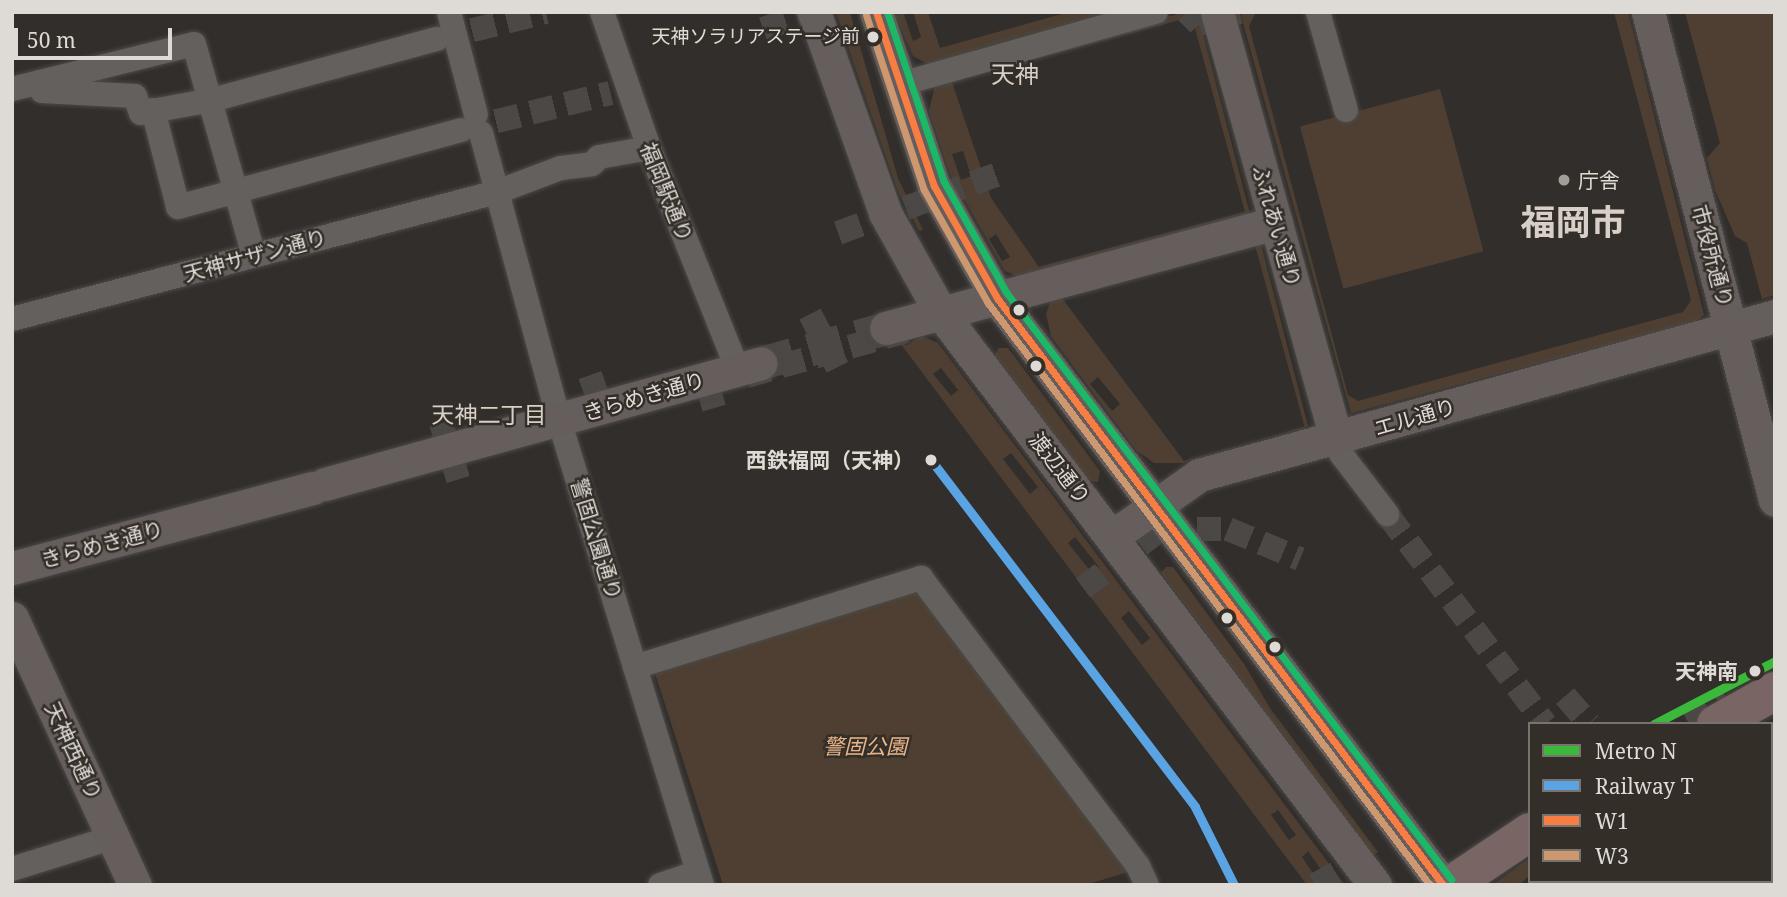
<!DOCTYPE html>
<meta charset="utf-8">
<style>
body{margin:0}
#map{position:relative;width:1787px;height:897px;overflow:hidden;background:#312e2c;font-family:"Noto Serif","Noto Sans JP",serif}
div>[style]{position:absolute}
[style*='--x']{left:calc(var(--x)*1px);top:calc(var(--y)*1px);width:calc(var(--w)*1px);rotate:calc(var(--a)*1deg)}
.green>*{inset:0;background:#4e3f32;transform-origin:0 0}
.street-tunnel>*{height:24px;margin-top:-12px;transform-origin:0;background:repeating-linear-gradient(90deg,#4b4846 0 24px,transparent 0 36px)}
.secondary-tunnel>*{height:33px;margin-top:-16.5px;transform-origin:0;background:repeating-linear-gradient(90deg,#4b4846 0 33px,transparent 0 50px)}
.roads{filter:drop-shadow(0 0 2px #4c4a47) drop-shadow(0 0 2px #4c4a47)}
.street>*{height:24px;margin:-12px;padding:0 12px;transform-origin:12px;border-radius:12px;background:#63605e}
.secondary>*{height:33px;margin:-16.5px;padding:0 16.5px;transform-origin:16.5px;border-radius:16.5px;background:#655e5c}
.highway>*{height:38px;margin:-19px;padding:0 19px;transform-origin:19px;border-radius:19px;background:#786564}
.bus-1>*{height:7px;margin:-3.5px;padding:0 3.5px;transform-origin:3.5px;border-radius:3.5px;background:#f77d43}
.bus-2>*{height:7px;margin:-3.5px;padding:0 3.5px;transform-origin:3.5px;border-radius:3.5px;background:#cd976f}
.bus-3>*{height:7px;margin:-3.5px;padding:0 3.5px;transform-origin:3.5px;border-radius:3.5px;background:#1ab867}
.rail-1>*{height:9px;margin:-4.5px;padding:0 4.5px;transform-origin:4.5px;border-radius:4.5px;background:#5aa4e4}
.metro-1>*{height:9px;margin:-4.5px;padding:0 4.5px;transform-origin:4.5px;border-radius:4.5px;background:#3ab93a}
.dots>*{width:19px;height:19px;translate:-50% -50%;box-sizing:border-box;border:4px solid #342e29;border-radius:50%}
span{translate:-50% -50%;white-space:nowrap;text-align:center;line-height:1.15;-webkit-text-stroke:5px #342e29;paint-order:stroke}
.bus-label{font-size:19px;color:#dedad6}
.right{translate:-100% -50%;text-align:right}
.poi-label{font-size:21px;color:#dedad6}
.left{translate:0 -50%;text-align:left}
.street-label{font-size:21px;color:#dedad6}
.stop-label{font-size:21px;color:#dedad6;font-weight:700}
.park-label{font-size:21px;color:#e8b488;font-style:italic}
.neighbourhood-label{font-size:23px;color:#d7cfc8}
.quarter-label{font-size:24px;color:#d7cfc8}
.town-label{font-size:35px;color:#d7cfc8;font-weight:700}
.frame{position:absolute;inset:0;border:14px solid #dedad6;pointer-events:none}
.legend{position:absolute;left:1528px;top:722px;width:245px;height:161px;box-sizing:border-box;background:#342e29;border:2px solid #78736e;margin:0;padding:9px 12px;list-style:none;font-size:21px;color:#dedad6}
.legend li{display:flex;align-items:center;gap:14px;height:35px}
.legend b{width:35px;border:2px solid #78736e}
.scale{position:absolute;left:14px;top:28px;width:158px;height:32px;box-sizing:border-box;border:4px solid #dedad6;border-top:0;padding-left:9px;font-size:21px;line-height:24px;white-space:nowrap;color:#dedad6;-webkit-text-stroke:5px #342e29;paint-order:stroke}
</style>
<div id="map">
<div class="green">
<div style="clip-path:polygon(836px 12px,850px 12px,898px 178px,923px 230px,919px 231px,898px 191px)"></div>
<div style="clip-path:polygon(894px 12px,910px 12px,904px 15px,913px 41px,921px 37px,913px 12px,928px 12px,940px 48px,1069px 12px,1110px 12px,974px 50px,965px 57px,928px 64px,913px 56px)"></div>
<div style="clip-path:polygon(evenodd,1185px 12px,1198px 15px,1250px 214px,1019px 277px,1005px 271px,950px 174px,929px 111px,935px 85px,946px 78px,1185px 12px,1187px 18px,1193px 21px,1245px 212px,1039px 267px,991px 198px,952px 82px,1187px 18px,1185px 12px,963px 151px,971px 176px,961px 180px,952px 154px,963px 151px,1185px 12px,996px 234px,1010px 257px,1002px 261px,989px 239px,996px 234px)"></div>
<div style="clip-path:polygon(1240px 12px,1256px 12px,1249px 26px,1348px 395px,1358px 401px,1683px 312px,1691px 300px,1614px 12px,1628px 12px,1704px 315px,1692px 323px,1351px 413px)"></div>
<div style="clip-path:polygon(1685px 12px,1775px 12px,1775px 295px,1762px 299px,1747px 243px,1735px 236px,1715px 190px,1707px 158px,1720px 143px)"></div>
<div style="left:1440px;top:89px;width:168px;height:145px;rotate:75deg"></div>
<div style="clip-path:polygon(evenodd,1260px 241px,1308px 426px,1182px 463px,1154px 463px,1137px 451px,1051px 336px,1046px 314px,1051px 300px,1260px 241px,1255px 245px,1305px 428px,1184px 461px,1062px 298px,1255px 245px,1260px 241px,1098px 377px,1120px 404px,1112px 411px,1090px 384px,1098px 377px)"></div>
<div style="clip-path:polygon(evenodd,922px 336px,938px 343px,1345px 885px,1325px 885px,1329px 881px,1308px 851px,1302px 857px,1321px 885px,1307px 885px,900px 343px,907px 345px,922px 336px,941px 368px,958px 390px,951px 396px,933px 374px,941px 368px,922px 336px,1011px 453px,1038px 487px,1030px 494px,1003px 459px,1011px 453px,922px 336px,1075px 537px,1099px 567px,1092px 573px,1068px 543px,1075px 537px,922px 336px,1129px 611px,1150px 638px,1142px 645px,1121px 618px,1129px 611px,922px 336px,1278px 810px,1296px 835px,1289px 840px,1271px 815px,1278px 810px)"></div>
<div style="clip-path:polygon(998px 348px,1008px 348px,1100px 471px,1098px 482px,1087px 480px,994px 357px)"></div>
<div style="clip-path:polygon(1166px 567px,1173px 567px,1244px 664px,1270px 708px,1378px 852px,1373px 856px,1161px 573px)"></div>
<div style="clip-path:polygon(921px 582px,1132px 871px,1085px 885px,723px 885px,653px 667px)"></div>
<div style="clip-path:polygon(1530px 858px,1530px 875px,1519px 885px,1492px 885px)"></div>
</div>
<div class="street-tunnel">
<div style="--x:1187;--y:12;--w:17;--a:45"></div>
<div style="--x:1199;--y:24;--w:42;--a:-16.7"></div>
<div style="--x:763;--y:29;--w:52;--a:-19.1"></div>
<div style="--x:437;--y:39;--w:112;--a:-13.9"></div>
<div style="--x:461;--y:130;--w:154;--a:-13.9"></div>
<div style="--x:838;--y:233;--w:177;--a:-20.2"></div>
<div style="--x:810;--y:314;--w:68;--a:62.7"></div>
<div style="--x:590;--y:375;--w:41;--a:70.3"></div>
<div style="--x:746;--y:376;--w:166;--a:-15.7"></div>
<div style="--x:708;--y:387;--w:22;--a:74"></div>
<div style="--x:441;--y:423;--w:59;--a:73.1"></div>
<div style="--x:1387;--y:514;--w:263;--a:53"></div>
<div style="--x:1083;--y:588;--w:98;--a:-37.1"></div>
<div style="--x:1161;--y:529;--w:67;--a:0"></div>
<div style="--x:1228;--y:529;--w:78;--a:22.6"></div>
<div style="--x:1565;--y:696;--w:37;--a:49"></div>
<div style="--x:1689;--y:724;--w:45;--a:-29.4"></div>
<div style="--x:1315;--y:885;--w:58;--a:-28.8"></div>
</div>
<div class="secondary-tunnel">
<div style="--x:761;--y:363;--w:130;--a:-15.6"></div>
</div>
<div class="roads">
<div class="street">
<div style="--x:449;--y:12;--w:106;--a:75.3"></div>
<div style="--x:602;--y:12;--w:144;--a:70.9"></div>
<div style="--x:649;--y:148;--w:239;--a:68.2"></div>
<div style="--x:1318;--y:12;--w:102;--a:74.1"></div>
<div style="--x:40;--y:82;--w:9;--a:77"></div>
<div style="--x:42;--y:91;--w:93;--a:3.1"></div>
<div style="--x:135;--y:96;--w:18;--a:71"></div>
<div style="--x:141;--y:113;--w:72;--a:-10.4"></div>
<div style="--x:212;--y:100;--w:233;--a:-15.2"></div>
<div style="--x:901;--y:84;--w:265;--a:-15.8"></div>
<div style="--x:12;--y:89;--w:187;--a:-13.9"></div>
<div style="--x:194;--y:44;--w:206;--a:74.2"></div>
<div style="--x:153;--y:110;--w:100;--a:75.5"></div>
<div style="--x:178;--y:207;--w:293;--a:-15.2"></div>
<div style="--x:481;--y:133;--w:297;--a:74.8"></div>
<div style="--x:559;--y:420;--w:486;--a:72.9"></div>
<div style="--x:12;--y:319;--w:501;--a:-14.67"></div>
<div style="--x:497;--y:192;--w:68;--a:-20.6"></div>
<div style="--x:561;--y:168;--w:31;--a:-7"></div>
<div style="--x:592;--y:164;--w:10;--a:-45"></div>
<div style="--x:599;--y:157;--w:51;--a:-10.2"></div>
<div style="--x:1341;--y:454;--w:76;--a:52.5"></div>
<div style="--x:635;--y:667;--w:300;--a:-17.3"></div>
<div style="--x:921;--y:578;--w:361;--a:53"></div>
<div style="--x:1138;--y:866;--w:21;--a:65"></div>
<div style="--x:12;--y:869;--w:107;--a:-17.4"></div>
<div style="--x:660;--y:885;--w:40;--a:-18.9"></div>
<div style="--x:1734;--y:885;--w:7;--a:-34"></div>
</div>
<div class="secondary">
<div style="--x:814;--y:12;--w:213;--a:70.5"></div>
<div style="--x:885;--y:213;--w:115;--a:60.8"></div>
<div style="--x:941;--y:313;--w:718;--a:52.81"></div>
<div style="--x:876;--y:12;--w:183;--a:71.6"></div>
<div style="--x:934;--y:186;--w:129;--a:60.6"></div>
<div style="--x:997;--y:298;--w:737;--a:52.77"></div>
<div style="--x:1217;--y:12;--w:443;--a:74.4"></div>
<div style="--x:1648;--y:12;--w:504;--a:75.41"></div>
<div style="--x:886;--y:328;--w:404;--a:-15.1"></div>
<div style="--x:325;--y:484;--w:452;--a:-15.5"></div>
<div style="--x:1113;--y:536;--w:105;--a:-35.3"></div>
<div style="--x:1199;--y:475;--w:598;--a:-15.43"></div>
<div style="--x:12;--y:568;--w:311;--a:-14.9"></div>
<div style="--x:12;--y:618;--w:294;--a:65.3"></div>
</div>
<div class="highway">
<div style="--x:1716;--y:724;--w:68;--a:-29.2"></div>
<div style="--x:1451;--y:885;--w:95;--a:-33.9"></div>
</div>
</div>
<div class="bus-1">
<div style="--x:876;--y:12;--w:183;--a:71.6"></div>
<div style="--x:934;--y:186;--w:129;--a:60.6"></div>
<div style="--x:997;--y:298;--w:737;--a:52.77"></div>
</div>
<div class="bus-2">
<div style="--x:866;--y:15;--w:184;--a:71.7"></div>
<div style="--x:924;--y:190;--w:130;--a:60.5"></div>
<div style="--x:988;--y:303;--w:731;--a:52.79"></div>
</div>
<div class="bus-3">
<div style="--x:887;--y:12;--w:179;--a:71.5"></div>
<div style="--x:944;--y:182;--w:126;--a:60.6"></div>
<div style="--x:1006;--y:292;--w:737;--a:52.83"></div>
</div>
<div class="rail-1">
<div style="--x:931;--y:460;--w:436;--a:52.7"></div>
<div style="--x:1195;--y:807;--w:87;--a:63.4"></div>
</div>
<div class="metro-1">
<div style="--x:1654;--y:724;--w:136;--a:-27.5"></div>
</div>
<div class="dots">
<div style="left:873px;top:37px;background:#dedad6"></div>
<div style="left:1564px;top:180px;background:#a19e9a"></div>
<div style="left:1019px;top:310px;background:#dedad6"></div>
<div style="left:1036px;top:366px;background:#dedad6"></div>
<div style="left:931px;top:460px;background:#dedad6"></div>
<div style="left:1227px;top:618px;background:#dedad6"></div>
<div style="left:1275px;top:647px;background:#dedad6"></div>
<div style="left:1755px;top:671px;background:#dedad6"></div>
</div>
<div class="bus-label">
<span class="right" style="left:860px;top:37px">天神ソラリアステージ前</span>
</div>
<div class="poi-label">
<span class="left" style="left:1578px;top:180px">庁舎</span>
</div>
<div class="street-label">
<span style="left:667px;top:192px;rotate:68deg">福岡駅通り</span>
<span style="left:1277px;top:226px;rotate:74deg">ふれあい通り</span>
<span style="left:255px;top:255px;rotate:-15deg">天神サザン通り</span>
<span style="left:1713px;top:256px;rotate:75deg">市役所通り</span>
<span style="left:644px;top:396px;rotate:-16deg">きらめき通り</span>
<span style="left:1415px;top:417px;rotate:-16deg">エル通り</span>
<span style="left:1060px;top:468px;rotate:52deg">渡辺通り</span>
<span style="left:597px;top:539px;rotate:73deg">警固公園通り</span>
<span style="left:102px;top:544px;rotate:-15deg">きらめき通り</span>
<span style="left:74px;top:751px;rotate:65deg">天神西通り</span>
</div>
<div class="stop-label">
<span class="right" style="left:914px;top:460px">西鉄福岡（天神）</span>
<span class="right" style="left:1738px;top:671px">天神南</span>
</div>
<div class="park-label">
<span style="left:865px;top:746px">警固公園</span>
</div>
<div class="neighbourhood-label">
<span style="left:489px;top:414px">天神二丁目</span>
</div>
<div class="quarter-label">
<span style="left:1015px;top:74px">天神</span>
</div>
<div class="town-label">
<span style="left:1573px;top:222px">福岡市</span>
</div>
<div class="frame"></div>
<ul class="legend">
<li><b style="height:9px;background:#3ab93a"></b>Metro N</li>
<li><b style="height:9px;background:#5aa4e4"></b>Railway T</li>
<li><b style="height:9px;background:#f77d43"></b>W1</li>
<li><b style="height:9px;background:#cd976f"></b>W3</li>
</ul>
<div class="scale">50 m</div>
</div>
